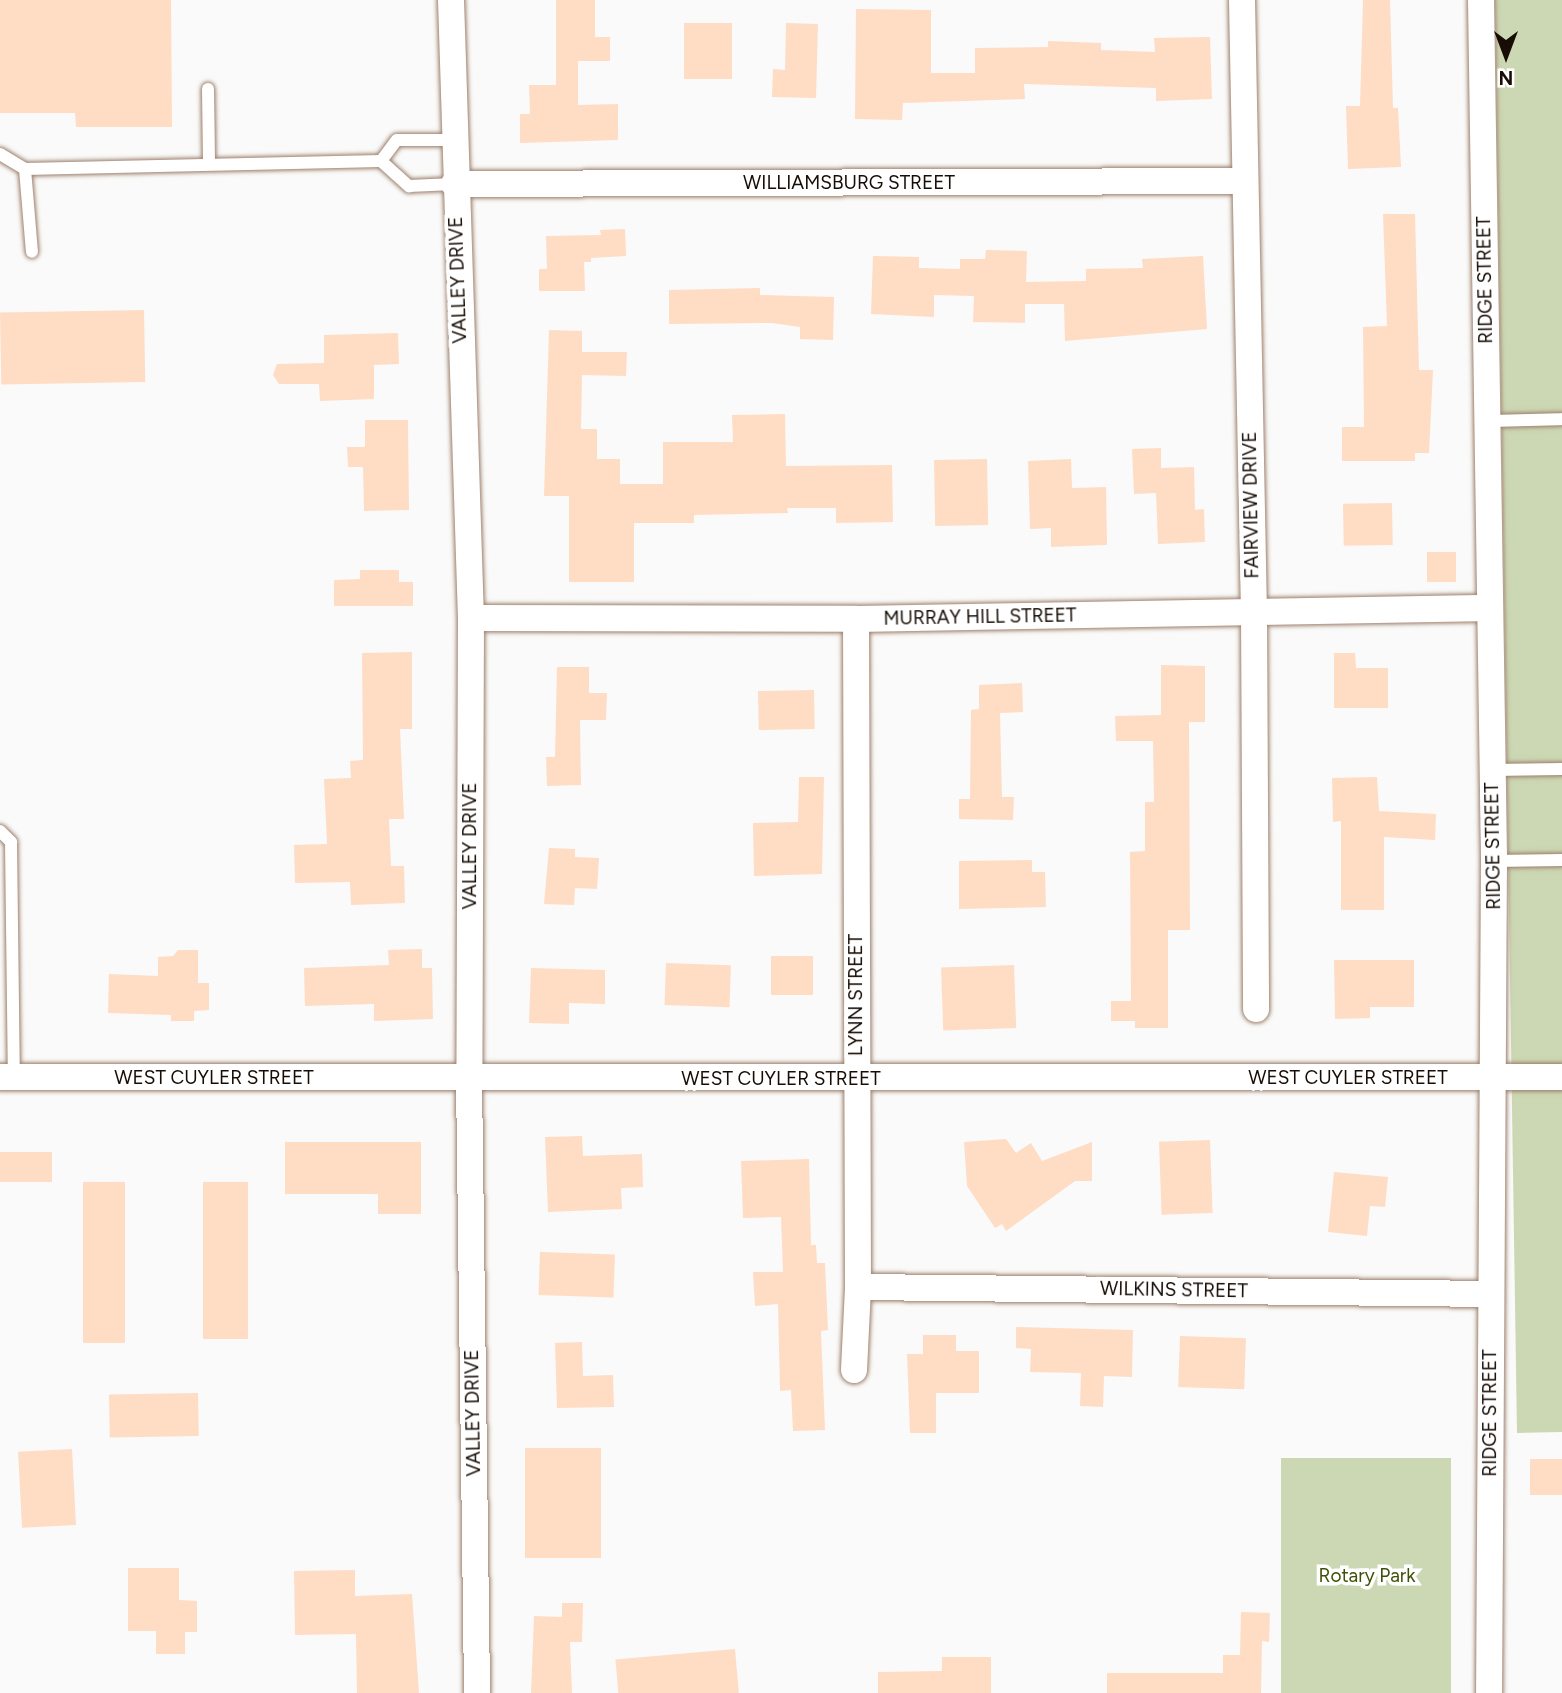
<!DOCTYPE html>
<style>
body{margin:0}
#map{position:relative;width:1562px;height:1693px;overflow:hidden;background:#fafafa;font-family:Figtree,sans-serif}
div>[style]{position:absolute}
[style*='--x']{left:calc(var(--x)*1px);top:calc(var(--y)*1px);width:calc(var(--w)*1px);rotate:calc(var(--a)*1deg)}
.green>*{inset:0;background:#ccd7b3;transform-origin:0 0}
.building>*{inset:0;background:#ffdcc4;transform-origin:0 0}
.roads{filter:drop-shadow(0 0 2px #9e816c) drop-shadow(0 0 2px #9e816c)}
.lane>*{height:12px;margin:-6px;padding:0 6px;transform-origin:6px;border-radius:6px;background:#fff}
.street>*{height:26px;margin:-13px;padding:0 13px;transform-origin:13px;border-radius:13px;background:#fff}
span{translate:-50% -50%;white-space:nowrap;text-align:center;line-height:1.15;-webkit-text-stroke:7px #fff;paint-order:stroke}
.street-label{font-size:19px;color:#170d05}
.park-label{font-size:19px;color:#405008}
.north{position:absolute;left:1471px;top:21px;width:70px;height:70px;-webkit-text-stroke:5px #fff;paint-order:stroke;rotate:180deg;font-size:19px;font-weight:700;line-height:28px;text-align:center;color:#170d05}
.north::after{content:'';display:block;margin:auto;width:24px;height:32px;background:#170d05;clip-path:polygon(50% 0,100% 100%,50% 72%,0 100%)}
</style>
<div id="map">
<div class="green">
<div style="clip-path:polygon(1495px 0,1562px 0,1562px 1432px,1517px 1433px)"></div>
<div style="left:1451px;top:1458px;width:235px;height:170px;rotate:90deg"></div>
</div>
<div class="building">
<div style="clip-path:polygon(0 0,171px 0,172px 127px,76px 127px,75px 113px,0 113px)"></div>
<div style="clip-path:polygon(556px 0,595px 0,595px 37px,610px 37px,610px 61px,578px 61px,578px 105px,618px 104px,618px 140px,520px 143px,520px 114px,530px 114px,529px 85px,556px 85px)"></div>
<div style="clip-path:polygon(1363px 0,1390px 0,1393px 108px,1398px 108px,1401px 167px,1348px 169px,1346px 106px,1360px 106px)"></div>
<div style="clip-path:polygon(856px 9px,931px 10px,931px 73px,975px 73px,975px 48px,1048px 47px,1048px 41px,1101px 43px,1101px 50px,1155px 52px,1154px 38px,1210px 37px,1212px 99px,1156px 101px,1156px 88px,1024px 84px,1025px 99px,903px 103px,902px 120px,855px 119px)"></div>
<div style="left:684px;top:23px;width:48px;height:56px"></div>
<div style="clip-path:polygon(786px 23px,818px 24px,816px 98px,772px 97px,773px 69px,785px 70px)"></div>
<div style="clip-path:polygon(1383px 214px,1415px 214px,1419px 370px,1433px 370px,1429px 453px,1415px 453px,1415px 461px,1342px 461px,1342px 427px,1364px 427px,1363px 327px,1387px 326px)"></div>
<div style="clip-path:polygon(625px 229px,626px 256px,591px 258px,591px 262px,584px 262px,585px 291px,539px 291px,539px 269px,547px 269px,546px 236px,601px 235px,600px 230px)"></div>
<div style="clip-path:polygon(986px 250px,1027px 251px,1026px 282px,1086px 281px,1086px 269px,1143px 268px,1142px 259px,1203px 256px,1207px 329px,1065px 341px,1064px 304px,1025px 304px,1025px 323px,973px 322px,974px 296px,934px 295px,934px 317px,871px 314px,873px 256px,919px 257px,919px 268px,960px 269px,960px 259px,985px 259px)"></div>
<div style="clip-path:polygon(760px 288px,760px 295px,834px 297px,833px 340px,800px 339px,800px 327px,772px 323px,669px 324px,669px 290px)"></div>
<div style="left:144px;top:310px;width:72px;height:144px;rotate:89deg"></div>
<div style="clip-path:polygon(549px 330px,582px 331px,582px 352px,627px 352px,626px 376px,582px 375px,581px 429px,597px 429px,597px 459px,620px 459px,620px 484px,663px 484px,663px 442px,733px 442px,732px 415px,785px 414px,786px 466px,892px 465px,893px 522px,836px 523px,836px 508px,787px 508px,788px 513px,694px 515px,694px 523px,634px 523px,634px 582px,569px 582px,569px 496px,544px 496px)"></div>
<div style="clip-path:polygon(398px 333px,399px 364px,374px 365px,374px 399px,320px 401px,319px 384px,279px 384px,273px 375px,277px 364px,324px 363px,324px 335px)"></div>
<div style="clip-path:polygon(365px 420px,408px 420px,409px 510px,364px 511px,363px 467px,348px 467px,347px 447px,365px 447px)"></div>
<div style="clip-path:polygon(1161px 448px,1161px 468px,1194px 467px,1195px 510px,1204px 509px,1205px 542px,1158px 544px,1156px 493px,1134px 494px,1132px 449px)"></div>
<div style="left:987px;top:459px;width:66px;height:53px;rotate:89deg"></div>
<div style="clip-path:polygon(1071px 459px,1072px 488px,1106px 487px,1107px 545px,1051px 547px,1051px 528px,1030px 529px,1028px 461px)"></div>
<div style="left:1392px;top:503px;width:42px;height:49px;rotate:89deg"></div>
<div style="left:1427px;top:552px;width:29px;height:30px"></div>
<div style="clip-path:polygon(360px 570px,399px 570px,399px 582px,413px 582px,413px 606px,334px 606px,334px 580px,360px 579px)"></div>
<div style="clip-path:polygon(412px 652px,412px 729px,400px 729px,404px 819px,389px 819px,391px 866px,404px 866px,405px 903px,351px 905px,350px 882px,295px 883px,294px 845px,327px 844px,324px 779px,351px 778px,350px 761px,363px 760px,362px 653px)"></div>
<div style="clip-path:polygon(1334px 653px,1355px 653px,1356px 668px,1388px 668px,1388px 708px,1334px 708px)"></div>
<div style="clip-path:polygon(1161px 665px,1205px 666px,1205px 722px,1189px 722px,1190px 930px,1168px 930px,1168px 1028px,1135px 1028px,1135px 1021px,1111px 1021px,1111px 1001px,1131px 1001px,1130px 852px,1145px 851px,1145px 802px,1154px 802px,1153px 741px,1116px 741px,1115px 716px,1161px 715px)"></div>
<div style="clip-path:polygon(557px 667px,589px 667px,589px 693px,607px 693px,606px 720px,580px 720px,581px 785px,547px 786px,546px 757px,555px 757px)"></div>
<div style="clip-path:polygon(1022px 683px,1023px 712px,1000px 713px,1002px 797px,1014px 797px,1013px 820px,959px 819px,959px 799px,970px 799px,971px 710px,979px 709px,979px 685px)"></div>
<div style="left:814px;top:690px;width:39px;height:56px;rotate:89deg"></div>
<div style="clip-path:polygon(799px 777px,824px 777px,822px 874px,754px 876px,753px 823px,798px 822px)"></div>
<div style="clip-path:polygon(1377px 777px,1379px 811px,1436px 814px,1435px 840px,1384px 837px,1384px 910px,1341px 910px,1341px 821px,1333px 822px,1332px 778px)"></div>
<div style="clip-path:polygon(549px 848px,575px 849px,575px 857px,599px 858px,597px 889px,575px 888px,574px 905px,544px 904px)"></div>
<div style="clip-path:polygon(1032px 860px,1032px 872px,1045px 872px,1046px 907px,959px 909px,959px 861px)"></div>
<div style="clip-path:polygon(422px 949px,422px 968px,432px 968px,433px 1019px,374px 1021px,374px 1004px,305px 1006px,304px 968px,389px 965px,388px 950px)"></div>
<div style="clip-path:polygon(178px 950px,198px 950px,198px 983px,209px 983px,209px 1010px,194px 1011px,194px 1021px,171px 1021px,171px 1015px,108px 1013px,109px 974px,158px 976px,158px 957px,173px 956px)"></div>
<div style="left:771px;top:956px;width:42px;height:39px"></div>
<div style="clip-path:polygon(1334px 960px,1414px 960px,1414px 1007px,1370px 1007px,1370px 1018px,1335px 1019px)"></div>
<div style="left:666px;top:963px;width:65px;height:42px;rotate:2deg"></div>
<div style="left:1014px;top:965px;width:63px;height:73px;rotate:88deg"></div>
<div style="clip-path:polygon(531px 968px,605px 970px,605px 1004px,569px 1003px,569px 1024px,529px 1023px)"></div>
<div style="clip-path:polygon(582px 1136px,583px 1156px,642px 1154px,643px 1187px,621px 1188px,622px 1209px,548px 1212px,545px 1137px)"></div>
<div style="clip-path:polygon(1006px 1139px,1016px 1153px,1031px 1143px,1042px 1161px,1092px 1142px,1092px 1181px,1075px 1181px,1006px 1231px,1002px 1224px,995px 1228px,967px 1186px,964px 1142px)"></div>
<div style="left:1210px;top:1140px;width:73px;height:51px;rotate:88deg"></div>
<div style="clip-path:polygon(285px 1142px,421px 1142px,421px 1214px,378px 1214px,378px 1194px,285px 1194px)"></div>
<div style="left:0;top:1152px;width:52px;height:30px"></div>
<div style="clip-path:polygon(809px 1159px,811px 1245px,816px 1245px,817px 1263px,825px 1263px,828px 1330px,821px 1331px,825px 1430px,793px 1431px,791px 1390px,780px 1391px,778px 1304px,755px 1306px,753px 1272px,783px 1272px,781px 1217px,743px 1218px,741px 1161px)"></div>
<div style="clip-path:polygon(1334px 1172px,1388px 1177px,1385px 1207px,1370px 1206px,1367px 1236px,1328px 1232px)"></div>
<div style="left:83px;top:1182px;width:42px;height:161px"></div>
<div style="left:203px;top:1182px;width:45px;height:157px"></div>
<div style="left:540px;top:1252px;width:75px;height:43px;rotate:2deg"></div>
<div style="clip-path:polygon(1016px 1327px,1133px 1330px,1132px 1377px,1104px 1376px,1103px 1407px,1080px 1406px,1081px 1373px,1030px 1372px,1031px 1349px,1016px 1348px)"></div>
<div style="clip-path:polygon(923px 1335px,956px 1335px,956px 1351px,979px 1351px,979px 1393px,936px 1393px,936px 1433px,910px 1433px,907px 1354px,923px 1354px)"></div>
<div style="left:1180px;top:1336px;width:66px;height:51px;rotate:2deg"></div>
<div style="clip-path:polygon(582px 1342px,583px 1376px,613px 1375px,614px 1407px,557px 1408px,555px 1343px)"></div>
<div style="left:198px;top:1393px;width:43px;height:89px;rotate:89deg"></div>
<div style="left:601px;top:1448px;width:110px;height:76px;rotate:90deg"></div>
<div style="left:72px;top:1449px;width:76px;height:54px;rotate:87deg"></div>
<div style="left:1562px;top:1459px;width:36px;height:32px;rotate:90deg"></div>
<div style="clip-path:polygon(128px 1568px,179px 1568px,179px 1600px,197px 1601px,197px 1632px,185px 1632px,185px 1654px,156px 1654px,156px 1631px,128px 1631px)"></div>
<div style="clip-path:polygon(355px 1570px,355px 1596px,412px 1594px,419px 1693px,357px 1693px,356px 1634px,295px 1635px,294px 1571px)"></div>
<div style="clip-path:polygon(562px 1603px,583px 1603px,582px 1642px,570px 1642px,572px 1693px,531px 1693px,534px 1616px,562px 1617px)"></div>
<div style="clip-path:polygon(1241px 1612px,1270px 1613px,1269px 1642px,1262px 1641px,1261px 1693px,1107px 1693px,1107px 1673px,1223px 1673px,1223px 1655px,1240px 1655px)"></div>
<div style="left:735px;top:1649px;width:44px;height:120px;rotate:85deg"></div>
<div style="clip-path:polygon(942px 1657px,991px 1657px,991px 1693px,878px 1693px,878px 1672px,942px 1671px)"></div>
</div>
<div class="roads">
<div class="lane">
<div style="--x:208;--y:89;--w:72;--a:89.2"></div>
<div style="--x:0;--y:154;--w:29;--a:31"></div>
<div style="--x:25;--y:169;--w:356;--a:-1.3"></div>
<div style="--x:381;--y:161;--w:38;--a:42"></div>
<div style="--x:409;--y:186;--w:45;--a:-2.5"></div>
<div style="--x:381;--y:161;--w:26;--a:-53"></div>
<div style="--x:397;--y:140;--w:58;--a:0"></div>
<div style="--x:25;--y:169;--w:83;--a:85.2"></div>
<div style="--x:1487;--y:421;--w:75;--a:-1.5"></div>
<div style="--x:1492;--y:770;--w:70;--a:-0.8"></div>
<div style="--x:0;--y:831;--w:16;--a:45"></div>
<div style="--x:11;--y:842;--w:235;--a:89.3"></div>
<div style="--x:1494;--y:861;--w:68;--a:-0.8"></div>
</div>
<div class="street">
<div style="--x:451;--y:0;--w:618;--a:88.15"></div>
<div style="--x:471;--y:618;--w:461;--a:90.2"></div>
<div style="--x:469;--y:1079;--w:614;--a:89.25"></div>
<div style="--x:1242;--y:0;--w:612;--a:88.88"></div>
<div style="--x:1254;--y:612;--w:397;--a:89.7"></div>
<div style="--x:1481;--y:0;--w:861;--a:89.13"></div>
<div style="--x:1494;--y:861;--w:832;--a:90.34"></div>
<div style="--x:454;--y:184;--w:789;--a:-0.22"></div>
<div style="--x:471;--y:618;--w:385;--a:0.1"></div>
<div style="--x:856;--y:619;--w:633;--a:-1"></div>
<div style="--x:0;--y:1077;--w:1562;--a:0"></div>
<div style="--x:858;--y:1287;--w:632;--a:0.63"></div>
<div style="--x:854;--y:1370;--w:83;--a:-87.2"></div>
<div style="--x:858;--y:1287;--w:668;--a:-90.17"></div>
</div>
</div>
<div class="street-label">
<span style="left:849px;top:183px">WILLIAMSBURG STREET</span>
<span style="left:458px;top:280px;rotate:-92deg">VALLEY DRIVE</span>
<span style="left:1485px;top:280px;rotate:-91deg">RIDGE STREET</span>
<span style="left:1251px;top:505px;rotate:-91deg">FAIRVIEW DRIVE</span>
<span style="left:980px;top:617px;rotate:-1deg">MURRAY HILL STREET</span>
<span style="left:470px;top:846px;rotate:-90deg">VALLEY DRIVE</span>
<span style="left:1493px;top:846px;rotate:-91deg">RIDGE STREET</span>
<span style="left:856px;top:995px;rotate:-90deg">LYNN STREET</span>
<span style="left:214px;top:1078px">WEST CUYLER STREET</span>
<span style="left:1348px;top:1078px">WEST CUYLER STREET</span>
<span style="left:781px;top:1079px">WEST CUYLER STREET</span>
<span style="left:1174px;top:1290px;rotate:1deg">WILKINS STREET</span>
<span style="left:473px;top:1413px;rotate:-91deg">VALLEY DRIVE</span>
<span style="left:1490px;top:1413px;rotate:-90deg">RIDGE STREET</span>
</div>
<div class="park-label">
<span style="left:1367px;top:1576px">Rotary Park</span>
</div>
<div class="north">N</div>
</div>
